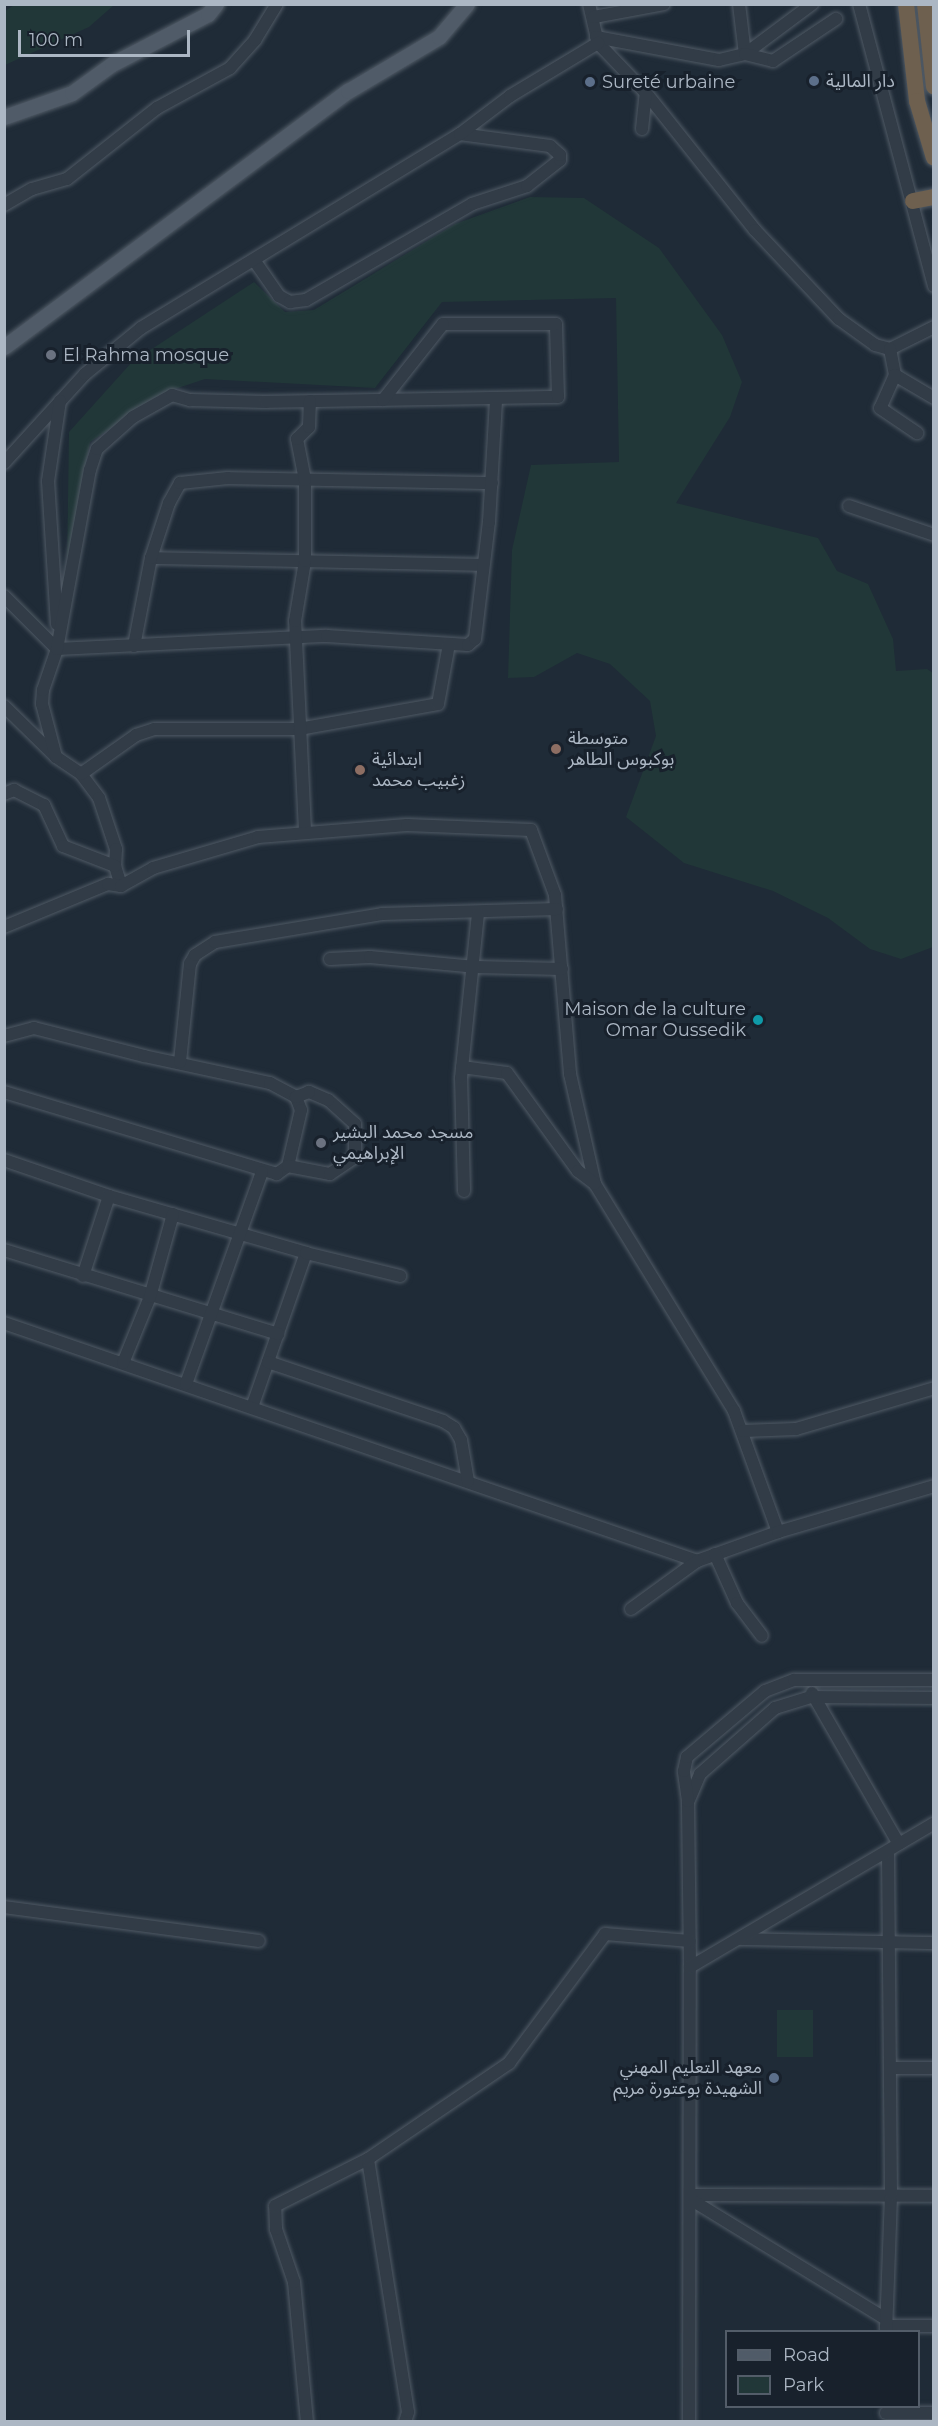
<!DOCTYPE html>
<meta charset="utf-8">
<style>
body{margin:0}
#map{position:relative;width:938px;height:2426px;overflow:hidden;background:#1f2b37;font-family:Montserrat,"Noto Sans Arabic",sans-serif}
div>[style]{position:absolute}
[style*='--x']{left:calc(var(--x)*1px);top:calc(var(--y)*1px);width:calc(var(--w)*1px);rotate:calc(var(--a)*1deg)}
.green>*{inset:0;background:#213738;transform-origin:0 0}
.roads{filter:drop-shadow(0 0 2px #505a65) drop-shadow(0 0 2px #505a65)}
.minor>*{height:12px;margin:-6px;padding:0 6px;transform-origin:6px;border-radius:6px;background:#323c47}
.major>*{height:15px;margin:-7.5px;padding:0 7.5px;transform-origin:7.5px;border-radius:7.5px;background:#505b68}
.highway>*{height:16px;margin:-8px;padding:0 8px;transform-origin:8px;border-radius:8px;background:#6e604f}
.dots>*{width:16px;height:16px;translate:-50% -50%;box-sizing:border-box;border:3px solid #18212c;border-radius:50%}
span{translate:-50% -50%;white-space:nowrap;text-align:center;line-height:1.15;-webkit-text-stroke:6px #18212c;paint-order:stroke}
.poi-label{font-size:18px;color:#acb7c4}
.left{translate:0 -50%;text-align:left}
.right{translate:-100% -50%;text-align:right}
.frame{position:absolute;inset:0;border:6px solid #acb7c4;pointer-events:none}
.legend{position:absolute;left:725px;top:2330px;width:195px;height:78px;box-sizing:border-box;background:#18212c;border:2px solid #535d69;margin:0;padding:8px 10px;list-style:none;font-size:18px;color:#acb7c4}
.legend li{display:flex;align-items:center;gap:12px;height:30px}
.legend b{width:30px;border:2px solid #535d69}
.scale{position:absolute;left:18px;top:30px;width:172px;height:27px;box-sizing:border-box;border:3px solid #acb7c4;border-top:0;padding-left:8px;font-size:18px;line-height:21px;white-space:nowrap;color:#acb7c4;-webkit-text-stroke:4px #18212c;paint-order:stroke}
</style>
<div id="map">
<div class="green">
<div style="clip-path:polygon(14px 5px,14px 4px,114px 5px,89px 27px,5px 65px,5px 11px)"></div>
<div style="clip-path:polygon(530px 197px,584px 198px,659px 248px,722px 335px,742px 382px,730px 417px,676px 503px,818px 538px,837px 571px,868px 584px,893px 639px,896px 671px,927px 669px,933px 673px,933px 947px,901px 959px,870px 949px,828px 918px,773px 891px,684px 863px,626px 817px,656px 736px,650px 701px,610px 664px,577px 653px,534px 677px,508px 678px,512px 550px,531px 465px,619px 462px,616px 298px,442px 302px,375px 388px,205px 379px,166px 392px,90px 442px,67px 567px,69px 432px,132px 362px,254px 282px,285px 312px,314px 310px,455px 224px)"></div>
<div style="left:777px;top:2010px;width:36px;height:47px"></div>
</div>
<div class="roads">
<div class="minor">
<div style="--x:589;--y:4;--w:40;--a:77"></div>
<div style="--x:598;--y:43;--w:69;--a:46.2"></div>
<div style="--x:646;--y:93;--w:175;--a:51.5"></div>
<div style="--x:755;--y:230;--w:122;--a:46.7"></div>
<div style="--x:839;--y:319;--w:44;--a:35.8"></div>
<div style="--x:875;--y:345;--w:16;--a:15"></div>
<div style="--x:890;--y:349;--w:49;--a:-26.6"></div>
<div style="--x:739;--y:4;--w:50;--a:83.2"></div>
<div style="--x:859;--y:4;--w:292;--a:75.1"></div>
<div style="--x:594;--y:17;--w:71;--a:-10.5"></div>
<div style="--x:596;--y:37;--w:125;--a:10.6"></div>
<div style="--x:719;--y:60;--w:27;--a:-13"></div>
<div style="--x:745;--y:54;--w:84;--a:-36.7"></div>
<div style="--x:745;--y:54;--w:29;--a:14"></div>
<div style="--x:773;--y:61;--w:76;--a:-33.7"></div>
<div style="--x:642;--y:129;--w:36;--a:-84"></div>
<div style="--x:4;--y:205;--w:32;--a:-30"></div>
<div style="--x:32;--y:189;--w:36;--a:-16"></div>
<div style="--x:67;--y:179;--w:115;--a:-38.3"></div>
<div style="--x:157;--y:108;--w:83;--a:-28.7"></div>
<div style="--x:230;--y:68;--w:38;--a:-48"></div>
<div style="--x:255;--y:40;--w:42;--a:-58.6"></div>
<div style="--x:254;--y:260;--w:44;--a:55.2"></div>
<div style="--x:279;--y:296;--w:13;--a:29"></div>
<div style="--x:290;--y:302;--w:16;--a:-7"></div>
<div style="--x:306;--y:300;--w:192;--a:-30"></div>
<div style="--x:472;--y:204;--w:58;--a:-18.1"></div>
<div style="--x:527;--y:186;--w:42;--a:-38.2"></div>
<div style="--x:560;--y:160;--w:5;--a:-90"></div>
<div style="--x:560;--y:155;--w:13;--a:-138"></div>
<div style="--x:550;--y:146;--w:91;--a:-172.4"></div>
<div style="--x:890;--y:349;--w:26;--a:79"></div>
<div style="--x:895;--y:375;--w:45;--a:30.5"></div>
<div style="--x:895;--y:375;--w:36;--a:114"></div>
<div style="--x:880;--y:408;--w:45;--a:34"></div>
<div style="--x:4;--y:463;--w:120;--a:-47.7"></div>
<div style="--x:85;--y:374;--w:72;--a:-39.4"></div>
<div style="--x:141;--y:328;--w:373;--a:-31.3"></div>
<div style="--x:460;--y:134;--w:63;--a:-37.2"></div>
<div style="--x:510;--y:96;--w:103;--a:-31.1"></div>
<div style="--x:849;--y:506;--w:90;--a:18.8"></div>
<div style="--x:151;--y:558;--w:331;--a:1.2"></div>
<div style="--x:4;--y:596;--w:75;--a:45"></div>
<div style="--x:57;--y:624;--w:143;--a:-93.6"></div>
<div style="--x:48;--y:481;--w:81;--a:-81.5"></div>
<div style="--x:134;--y:646;--w:90;--a:-79.1"></div>
<div style="--x:151;--y:558;--w:58;--a:-71.9"></div>
<div style="--x:169;--y:503;--w:23;--a:-61"></div>
<div style="--x:180;--y:483;--w:48;--a:-5.9"></div>
<div style="--x:228;--y:478;--w:264;--a:1.1"></div>
<div style="--x:57;--y:649;--w:270;--a:-2.8"></div>
<div style="--x:327;--y:636;--w:141;--a:3.7"></div>
<div style="--x:468;--y:645;--w:9;--a:-41"></div>
<div style="--x:475;--y:639;--w:118;--a:-83.2"></div>
<div style="--x:489;--y:522;--w:123;--a:-86.7"></div>
<div style="--x:4;--y:706;--w:73;--a:44.4"></div>
<div style="--x:56;--y:757;--w:30;--a:34"></div>
<div style="--x:81;--y:774;--w:30;--a:53"></div>
<div style="--x:99;--y:798;--w:54;--a:71.6"></div>
<div style="--x:116;--y:849;--w:17;--a:93"></div>
<div style="--x:115;--y:866;--w:21;--a:73"></div>
<div style="--x:56;--y:757;--w:55;--a:-104.8"></div>
<div style="--x:42;--y:704;--w:14;--a:-86"></div>
<div style="--x:43;--y:690;--w:43;--a:-71.1"></div>
<div style="--x:57;--y:649;--w:182;--a:-79.6"></div>
<div style="--x:90;--y:470;--w:22;--a:-72"></div>
<div style="--x:97;--y:449;--w:48;--a:-41.6"></div>
<div style="--x:133;--y:417;--w:45;--a:-29.4"></div>
<div style="--x:172;--y:395;--w:19;--a:16"></div>
<div style="--x:190;--y:400;--w:76;--a:1.5"></div>
<div style="--x:266;--y:402;--w:292;--a:-1"></div>
<div style="--x:558;--y:397;--w:73;--a:-91.6"></div>
<div style="--x:556;--y:324;--w:113;--a:180"></div>
<div style="--x:443;--y:324;--w:97;--a:128.3"></div>
<div style="--x:81;--y:774;--w:67;--a:-35.3"></div>
<div style="--x:136;--y:735;--w:19;--a:-18"></div>
<div style="--x:154;--y:729;--w:145;--a:0"></div>
<div style="--x:299;--y:729;--w:141;--a:-10.2"></div>
<div style="--x:438;--y:704;--w:61;--a:-79.6"></div>
<div style="--x:4;--y:794;--w:11;--a:-22"></div>
<div style="--x:14;--y:790;--w:34;--a:27"></div>
<div style="--x:44;--y:805;--w:45;--a:65.1"></div>
<div style="--x:63;--y:846;--w:56;--a:21"></div>
<div style="--x:305;--y:831;--w:210;--a:-92.7"></div>
<div style="--x:295;--y:621;--w:61;--a:-80.5"></div>
<div style="--x:305;--y:561;--w:81;--a:-90"></div>
<div style="--x:305;--y:480;--w:42;--a:-101"></div>
<div style="--x:297;--y:439;--w:17;--a:-45"></div>
<div style="--x:309;--y:427;--w:26;--a:-88"></div>
<div style="--x:4;--y:927;--w:113;--a:-22.5"></div>
<div style="--x:108;--y:884;--w:13;--a:9"></div>
<div style="--x:121;--y:886;--w:37;--a:-29"></div>
<div style="--x:153;--y:868;--w:109;--a:-16.4"></div>
<div style="--x:258;--y:837;--w:149;--a:-4.6"></div>
<div style="--x:407;--y:825;--w:124;--a:2.3"></div>
<div style="--x:531;--y:830;--w:69;--a:69.7"></div>
<div style="--x:555;--y:895;--w:180;--a:85.2"></div>
<div style="--x:570;--y:1074;--w:113;--a:77.2"></div>
<div style="--x:595;--y:1184;--w:266;--a:58.5"></div>
<div style="--x:734;--y:1411;--w:129;--a:70"></div>
<div style="--x:330;--y:959;--w:40;--a:-2.9"></div>
<div style="--x:370;--y:957;--w:105;--a:5.4"></div>
<div style="--x:475;--y:967;--w:87;--a:1.3"></div>
<div style="--x:4;--y:1036;--w:31;--a:-15"></div>
<div style="--x:34;--y:1028;--w:114;--a:14.3"></div>
<div style="--x:144;--y:1056;--w:129;--a:12.1"></div>
<div style="--x:270;--y:1083;--w:30;--a:28"></div>
<div style="--x:296;--y:1097;--w:14;--a:69"></div>
<div style="--x:301;--y:1110;--w:57;--a:103.1"></div>
<div style="--x:288;--y:1166;--w:14;--a:144"></div>
<div style="--x:277;--y:1174;--w:285;--a:-163.3"></div>
<div style="--x:180;--y:1062;--w:99;--a:-84.2"></div>
<div style="--x:190;--y:964;--w:10;--a:-61"></div>
<div style="--x:195;--y:955;--w:24;--a:-33"></div>
<div style="--x:215;--y:942;--w:169;--a:-9.5"></div>
<div style="--x:382;--y:914;--w:175;--a:-1.6"></div>
<div style="--x:462;--y:1067;--w:45;--a:7.6"></div>
<div style="--x:507;--y:1073;--w:121;--a:54.1"></div>
<div style="--x:578;--y:1171;--w:21;--a:37"></div>
<div style="--x:4;--y:1160;--w:111;--a:18.9"></div>
<div style="--x:109;--y:1196;--w:205;--a:16.1"></div>
<div style="--x:306;--y:1253;--w:163;--a:109.3"></div>
<div style="--x:288;--y:1166;--w:43;--a:10.8"></div>
<div style="--x:330;--y:1174;--w:30;--a:-34"></div>
<div style="--x:355;--y:1157;--w:33;--a:-90"></div>
<div style="--x:355;--y:1124;--w:36;--a:-138"></div>
<div style="--x:328;--y:1100;--w:21;--a:-157"></div>
<div style="--x:309;--y:1092;--w:14;--a:159"></div>
<div style="--x:464;--y:1191;--w:113;--a:-91.5"></div>
<div style="--x:461;--y:1078;--w:165;--a:-84.1"></div>
<div style="--x:4;--y:1250;--w:287;--a:17"></div>
<div style="--x:306;--y:1253;--w:97;--a:13.7"></div>
<div style="--x:83;--y:1276;--w:84;--a:-72"></div>
<div style="--x:4;--y:1323;--w:733;--a:18.95"></div>
<div style="--x:697;--y:1561;--w:86;--a:-19.7"></div>
<div style="--x:778;--y:1532;--w:163;--a:-16.4"></div>
<div style="--x:268;--y:1362;--w:185;--a:18.6"></div>
<div style="--x:443;--y:1421;--w:13;--a:32"></div>
<div style="--x:454;--y:1428;--w:14;--a:60"></div>
<div style="--x:461;--y:1440;--w:42;--a:80.3"></div>
<div style="--x:123;--y:1363;--w:71;--a:-67.8"></div>
<div style="--x:150;--y:1297;--w:86;--a:-74.5"></div>
<div style="--x:186;--y:1384;--w:225;--a:-70.3"></div>
<div style="--x:743;--y:1431;--w:53;--a:-2.2"></div>
<div style="--x:796;--y:1429;--w:144;--a:-16.5"></div>
<div style="--x:715;--y:1554;--w:54;--a:65.8"></div>
<div style="--x:737;--y:1603;--w:41;--a:52.9"></div>
<div style="--x:631;--y:1609;--w:82;--a:-36"></div>
<div style="--x:812;--y:1693;--w:174;--a:60.1"></div>
<div style="--x:689;--y:1800;--w:28;--a:-67"></div>
<div style="--x:700;--y:1774;--w:100;--a:-41.3"></div>
<div style="--x:775;--y:1708;--w:39;--a:-17"></div>
<div style="--x:812;--y:1697;--w:122;--a:0.5"></div>
<div style="--x:4;--y:1907;--w:257;--a:7.6"></div>
<div style="--x:740;--y:1939;--w:194;--a:1.2"></div>
<div style="--x:690;--y:1967;--w:166;--a:-90.7"></div>
<div style="--x:688;--y:1801;--w:30;--a:-98"></div>
<div style="--x:684;--y:1771;--w:14;--a:-78"></div>
<div style="--x:687;--y:1757;--w:102;--a:-40.2"></div>
<div style="--x:765;--y:1691;--w:31;--a:-21"></div>
<div style="--x:794;--y:1680;--w:140;--a:0"></div>
<div style="--x:890;--y:2068;--w:44;--a:0"></div>
<div style="--x:691;--y:2195;--w:243;--a:0.2"></div>
<div style="--x:690;--y:2199;--w:230;--a:31.5"></div>
<div style="--x:886;--y:2326;--w:48;--a:0"></div>
<div style="--x:886;--y:2332;--w:137;--a:-87.9"></div>
<div style="--x:891;--y:2195;--w:342;--a:-90.5"></div>
<div style="--x:886;--y:2413;--w:48;--a:0"></div>
<div style="--x:307;--y:2422;--w:141;--a:-95.3"></div>
<div style="--x:294;--y:2282;--w:56;--a:-108.8"></div>
<div style="--x:276;--y:2229;--w:23;--a:-92"></div>
<div style="--x:275;--y:2206;--w:104;--a:-26.8"></div>
<div style="--x:405;--y:2422;--w:10;--a:-73"></div>
<div style="--x:408;--y:2412;--w:256;--a:-99"></div>
<div style="--x:368;--y:2159;--w:171;--a:-34.2"></div>
<div style="--x:509;--y:2063;--w:161;--a:-53.3"></div>
<div style="--x:605;--y:1934;--w:85;--a:4.7"></div>
<div style="--x:689;--y:2422;--w:455;--a:-89.9"></div>
<div style="--x:690;--y:1967;--w:283;--a:-30.5"></div>
</div>
<div class="major">
<div style="--x:4;--y:117;--w:72;--a:-19.4"></div>
<div style="--x:72;--y:93;--w:49;--a:-35.9"></div>
<div style="--x:112;--y:64;--w:108;--a:-27.5"></div>
<div style="--x:208;--y:14;--w:13;--a:-51"></div>
<div style="--x:4;--y:347;--w:429;--a:-36.7"></div>
<div style="--x:348;--y:91;--w:106;--a:-30.7"></div>
<div style="--x:439;--y:37;--w:43;--a:-49.7"></div>
</div>
<div class="highway">
<div style="--x:906;--y:4;--w:98;--a:83.5"></div>
<div style="--x:917;--y:101;--w:59;--a:73.4"></div>
<div style="--x:925;--y:4;--w:83;--a:83.8"></div>
<div style="--x:913;--y:201;--w:21;--a:-11"></div>
</div>
</div>
<div class="dots">
<div style="left:814px;top:81px;background:#5c6f8a"></div>
<div style="left:590px;top:82px;background:#5c6f8a"></div>
<div style="left:51px;top:355px;background:#6b7280"></div>
<div style="left:556px;top:749px;background:#8d6e63"></div>
<div style="left:360px;top:770px;background:#8d6e63"></div>
<div style="left:758px;top:1020px;background:#0f9aa8"></div>
<div style="left:321px;top:1143px;background:#6b7280"></div>
<div style="left:774px;top:2078px;background:#5c6f8a"></div>
</div>
<div class="poi-label">
<span class="left" style="left:826px;top:81px">دار المالية</span>
<span class="left" style="left:602px;top:82px">Sureté urbaine</span>
<span class="left" style="left:63px;top:355px">El Rahma mosque</span>
<span class="left" style="left:568px;top:749px">متوسطة<br>بوكبوس الطاهر</span>
<span class="left" style="left:372px;top:770px">ابتدائية<br>زغبيب محمد</span>
<span class="right" style="left:746px;top:1020px">Maison de la culture<br>Omar Oussedik</span>
<span class="left" style="left:333px;top:1143px">مسجد محمد البشير<br>الإبراهيمي</span>
<span class="right" style="left:762px;top:2078px">معهد التعليم المهني<br>الشهيدة بوعتورة مريم</span>
</div>
<div class="frame"></div>
<ul class="legend">
<li><b style="height:8px;background:#505b68"></b>Road</li>
<li><b style="height:16px;background:#213738"></b>Park</li>
</ul>
<div class="scale">100 m</div>
</div>
